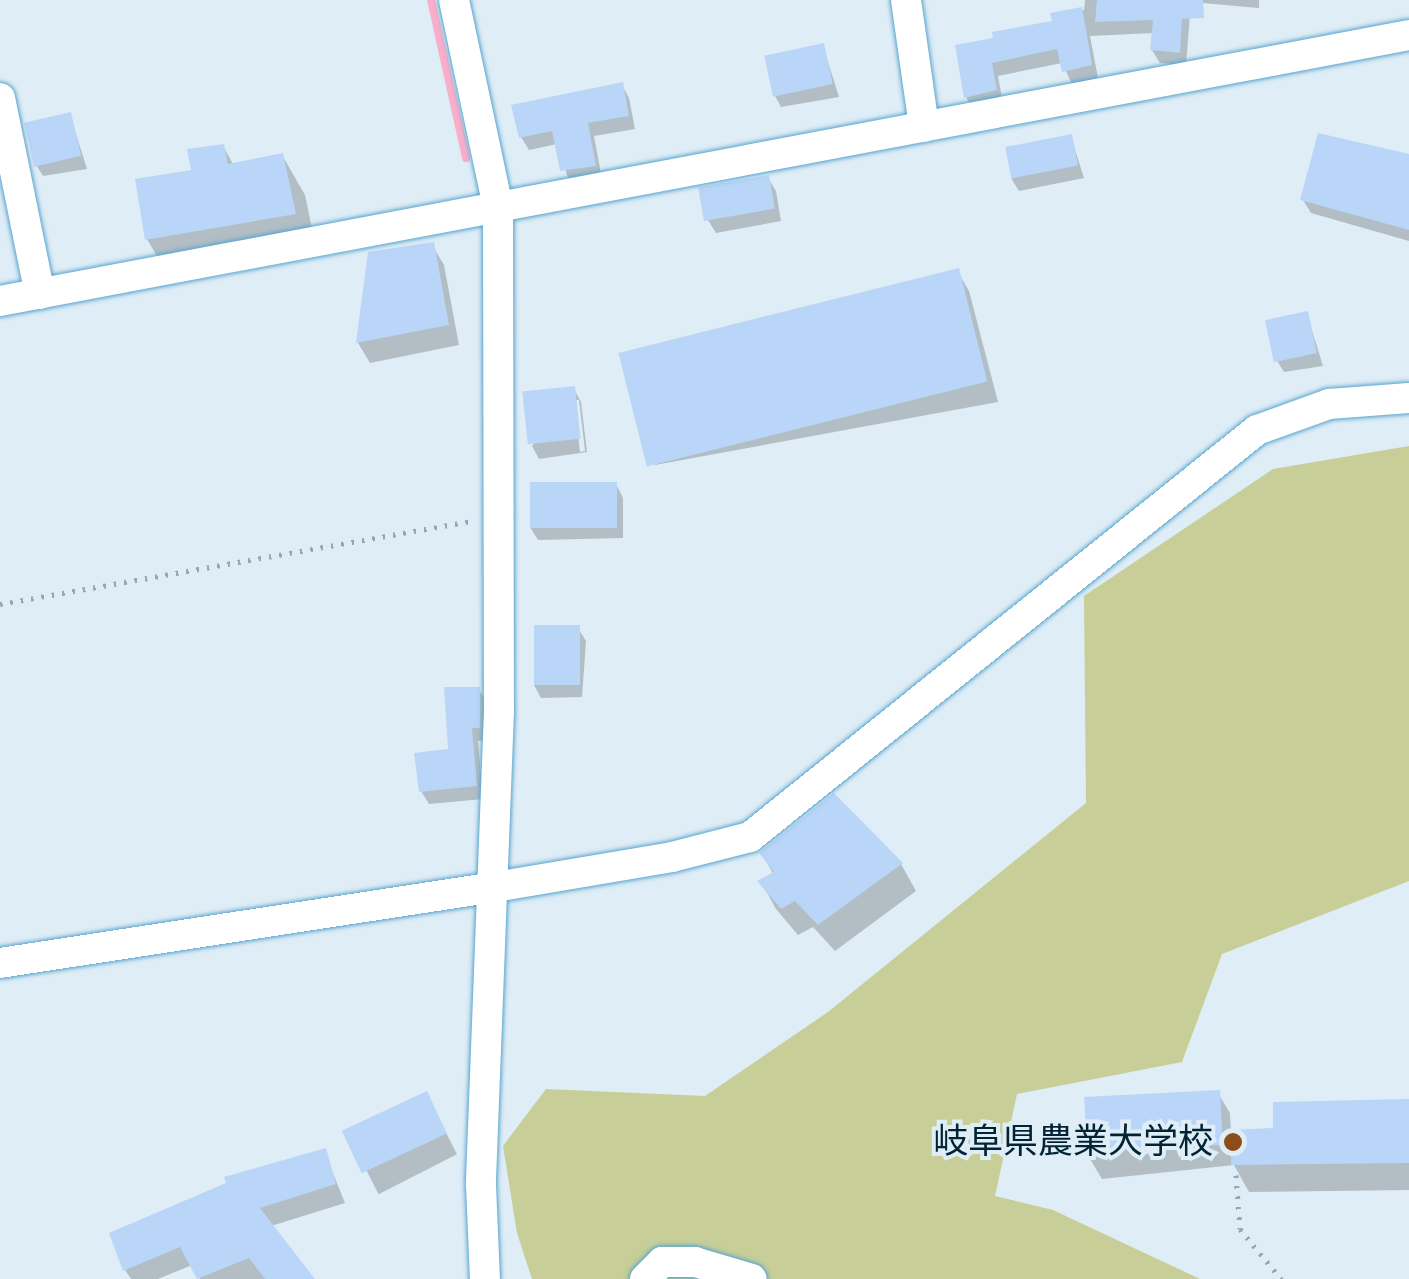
<!DOCTYPE html>
<meta charset="utf-8">
<style>
body{margin:0}
#map{position:relative;width:1409px;height:1279px;overflow:hidden;background:#dfedf6;font-family:"Varela Round","Noto Sans JP",sans-serif}
div>[style]{position:absolute}
[style*='--x']{left:calc(var(--x)*1px);top:calc(var(--y)*1px);width:calc(var(--w)*1px);rotate:calc(var(--a)*1deg)}
.green>*{inset:0;background:#c7ce97}
.shadow>*{inset:0;background:#0003;transform-origin:0 0}
.stream>*{height:8px;margin:-4px;padding:0 4px;transform-origin:4px;border-radius:4px;background:#f9aecb}
.building>*{inset:0;background:#b9d5f7;transform-origin:0 0}
.path>*{height:5px;margin-top:-2.5px;transform-origin:0;background:repeating-linear-gradient(90deg,#93a8b3 0 2.5px,transparent 0 10.5px)}
.roads{filter:drop-shadow(0 0 2px #57a5cf) drop-shadow(0 0 2px #57a5cf)}
.minor>*{height:30px;margin:-15px;padding:0 15px;transform-origin:15px;border-radius:15px;background:#fff}
.dots>*{width:28px;height:28px;translate:-50% -50%;box-sizing:border-box;border:5px solid #dfedf6;border-radius:50%}
span{translate:-50% -50%;white-space:nowrap;text-align:center;line-height:1.15;-webkit-text-stroke:8px #dfedf6;paint-order:stroke}
.poi-label{font-size:35px;color:#012333}
.right{translate:-100% -50%;text-align:right}
</style>
<div id="map">
<div class="green">
<div style="clip-path:polygon(1409px 446px,1409px 881px,1222px 954px,1182px 1062px,1017px 1094px,995px 1196px,1053px 1210px,1200px 1279px,532px 1279px,517px 1233px,503px 1146px,546px 1089px,705px 1096px,828px 1012px,1086px 803px,1084px 596px,1273px 469px)"></div>
</div>
<div class="shadow">
<div style="clip-path:polygon(1085px 0,1259px 0,1259px 8px,1191px 2px,1186px 65px,1160px 63px,1152px 50px,1154px 33px,1090px 36px,1098px 78px,1072px 84px,1062px 63px,998px 76px,1003px 104px,974px 110px,966px 97px,958px 47px,1055px 23px,1053px 15px,1084px 10px)"></div>
<div style="clip-path:polygon(823px 46px,839px 97px,781px 107px,774px 94px)"></div>
<div style="clip-path:polygon(622px 85px,629px 98px,635px 129px,594px 136px,602px 179px,570px 184px,557px 144px,529px 150px,521px 137px)"></div>
<div style="clip-path:polygon(70px 115px,87px 169px,43px 176px,35px 163px)"></div>
<div style="clip-path:polygon(1071px 137px,1084px 178px,1019px 191px,1011px 178px)"></div>
<div style="clip-path:polygon(223px 146px,234px 166px,282px 155px,305px 195px,317px 253px,170px 279px,147px 239px,194px 173px)"></div>
<div style="clip-path:polygon(1409px 157px,1409px 241px,1311px 213px,1303px 200px)"></div>
<div style="clip-path:polygon(768px 178px,776px 191px,781px 221px,716px 233px,708px 220px)"></div>
<div style="clip-path:polygon(432px 245px,444px 265px,459px 345px,370px 363px,358px 343px,370px 254px)"></div>
<div style="clip-path:polygon(957px 270px,969px 291px,998px 402px,655px 465px,643px 444px)"></div>
<div style="clip-path:polygon(1307px 314px,1323px 366px,1284px 372px,1276px 359px)"></div>
<div style="clip-path:polygon(evenodd,574px 389px,581px 402px,587px 452px,539px 459px,532px 446px,574px 389px,574px 400px,579px 400px,585px 451px,580px 452px,574px 400px)"></div>
<div style="clip-path:polygon(616px 484px,623px 498px,623px 538px,538px 540px,530px 527px)"></div>
<div style="clip-path:polygon(578px 628px,586px 641px,582px 697px,541px 698px,534px 685px)"></div>
<div style="clip-path:polygon(479px 689px,486px 702px,486px 740px,478px 741px,483px 799px,429px 804px,421px 791px,451px 751px)"></div>
<div style="clip-path:polygon(762px 854px,901px 864px,916px 891px,835px 951px,813px 927px,798px 935px,776px 909px,761px 882px,774px 875px)"></div>
<div style="clip-path:polygon(1218px 1093px,1230px 1113px,1231px 1132px,1275px 1131px,1409px 1102px,1409px 1190px,1249px 1192px,1234px 1165px,1102px 1179px,1090px 1159px)"></div>
<div style="left:437px;top:1115px;width:44px;height:88px;rotate:63deg"></div>
<div style="clip-path:polygon(324px 1151px,345px 1203px,271px 1226px,311px 1279px,200px 1279px,192px 1265px,158px 1279px,131px 1279px,125px 1270px)"></div>
</div>
<div class="stream">
<div style="--x:431;--y:0;--w:162;--a:77.5"></div>
</div>
<div class="building">
<div style="clip-path:polygon(1097px 0,1203px 0,1204px 18px,1182px 19px,1180px 53px,1150px 50px,1153px 20px,1095px 22px)"></div>
<div style="clip-path:polygon(1082px 7px,1092px 65px,1062px 72px,1057px 49px,992px 63px,997px 90px,964px 98px,955px 45px,993px 38px,992px 32px,1052px 21px,1050px 13px)"></div>
<div style="left:824px;top:43px;width:42px;height:61px;rotate:78deg"></div>
<div style="clip-path:polygon(623px 82px,629px 116px,588px 123px,596px 166px,560px 171px,552px 131px,519px 138px,511px 105px)"></div>
<div style="left:71px;top:112px;width:45px;height:48px;rotate:77deg"></div>
<div style="clip-path:polygon(1318px 133px,1409px 154px,1409px 230px,1300px 200px)"></div>
<div style="left:1072px;top:134px;width:32px;height:68px;rotate:79deg"></div>
<div style="clip-path:polygon(224px 144px,228px 164px,283px 153px,296px 214px,145px 240px,135px 179px,191px 170px,187px 149px)"></div>
<div style="left:769px;top:175px;width:34px;height:72px;rotate:80deg"></div>
<div style="clip-path:polygon(434px 242px,449px 325px,356px 343px,368px 252px)"></div>
<div style="left:959px;top:268px;width:117px;height:351px;rotate:76deg"></div>
<div style="left:1308px;top:311px;width:43px;height:44px;rotate:78deg"></div>
<div style="left:575px;top:386px;width:53px;height:53px;rotate:84deg"></div>
<div style="left:530px;top:482px;width:87px;height:46px"></div>
<div style="left:534px;top:625px;width:46px;height:60px"></div>
<div style="clip-path:polygon(444px 687px,480px 687px,480px 728px,472px 728px,477px 786px,419px 792px,414px 753px,448px 749px)"></div>
<div style="clip-path:polygon(834px 793px,903px 863px,818px 925px,795px 901px,781px 909px,757px 881px,774px 872px,759px 853px)"></div>
<div style="left:1220px;top:1090px;width:55px;height:136px;rotate:87deg"></div>
<div style="left:427px;top:1091px;width:47px;height:94px;rotate:65deg"></div>
<div style="clip-path:polygon(1409px 1099px,1409px 1163px,1231px 1165px,1231px 1130px,1273px 1128px,1273px 1102px)"></div>
<div style="clip-path:polygon(326px 1148px,336px 1184px,260px 1208px,315px 1279px,265px 1279px,249px 1258px,197px 1279px,180px 1247px,123px 1271px,109px 1233px,226px 1183px,224px 1177px)"></div>
</div>
<div class="path">
<div style="--x:0;--y:604;--w:477;--a:-10"></div>
<div style="--x:1236;--y:1175;--w:54;--a:85.8"></div>
<div style="--x:1240;--y:1229;--w:65;--a:50.6"></div>
</div>
<div class="roads">
<div class="minor">
<div style="--x:454;--y:0;--w:212;--a:78"></div>
<div style="--x:498;--y:207;--w:504;--a:89.89"></div>
<div style="--x:499;--y:711;--w:474;--a:92.2"></div>
<div style="--x:481;--y:1185;--w:94;--a:87.6"></div>
<div style="--x:906;--y:0;--w:128;--a:81.9"></div>
<div style="--x:0;--y:98;--w:200;--a:78.5"></div>
<div style="--x:0;--y:301;--w:1434;--a:-10.69"></div>
<div style="--x:0;--y:963;--w:501;--a:-8.73"></div>
<div style="--x:495;--y:887;--w:180;--a:-9.6"></div>
<div style="--x:672;--y:857;--w:81;--a:-14.4"></div>
<div style="--x:750;--y:837;--w:650;--a:-38.76"></div>
<div style="--x:1257;--y:430;--w:77;--a:-19.9"></div>
<div style="--x:1329;--y:404;--w:80;--a:-4.3"></div>
<div style="--x:645;--y:1279;--w:24;--a:-45"></div>
<div style="--x:662;--y:1262;--w:33;--a:0"></div>
<div style="--x:695;--y:1262;--w:59;--a:16.6"></div>
</div>
</div>
<div class="dots">
<div style="left:1233px;top:1142px;background:#8d4c18"></div>
</div>
<div class="poi-label">
<span class="right" style="left:1213px;top:1142px">岐阜県農業大学校</span>
</div>
</div>
